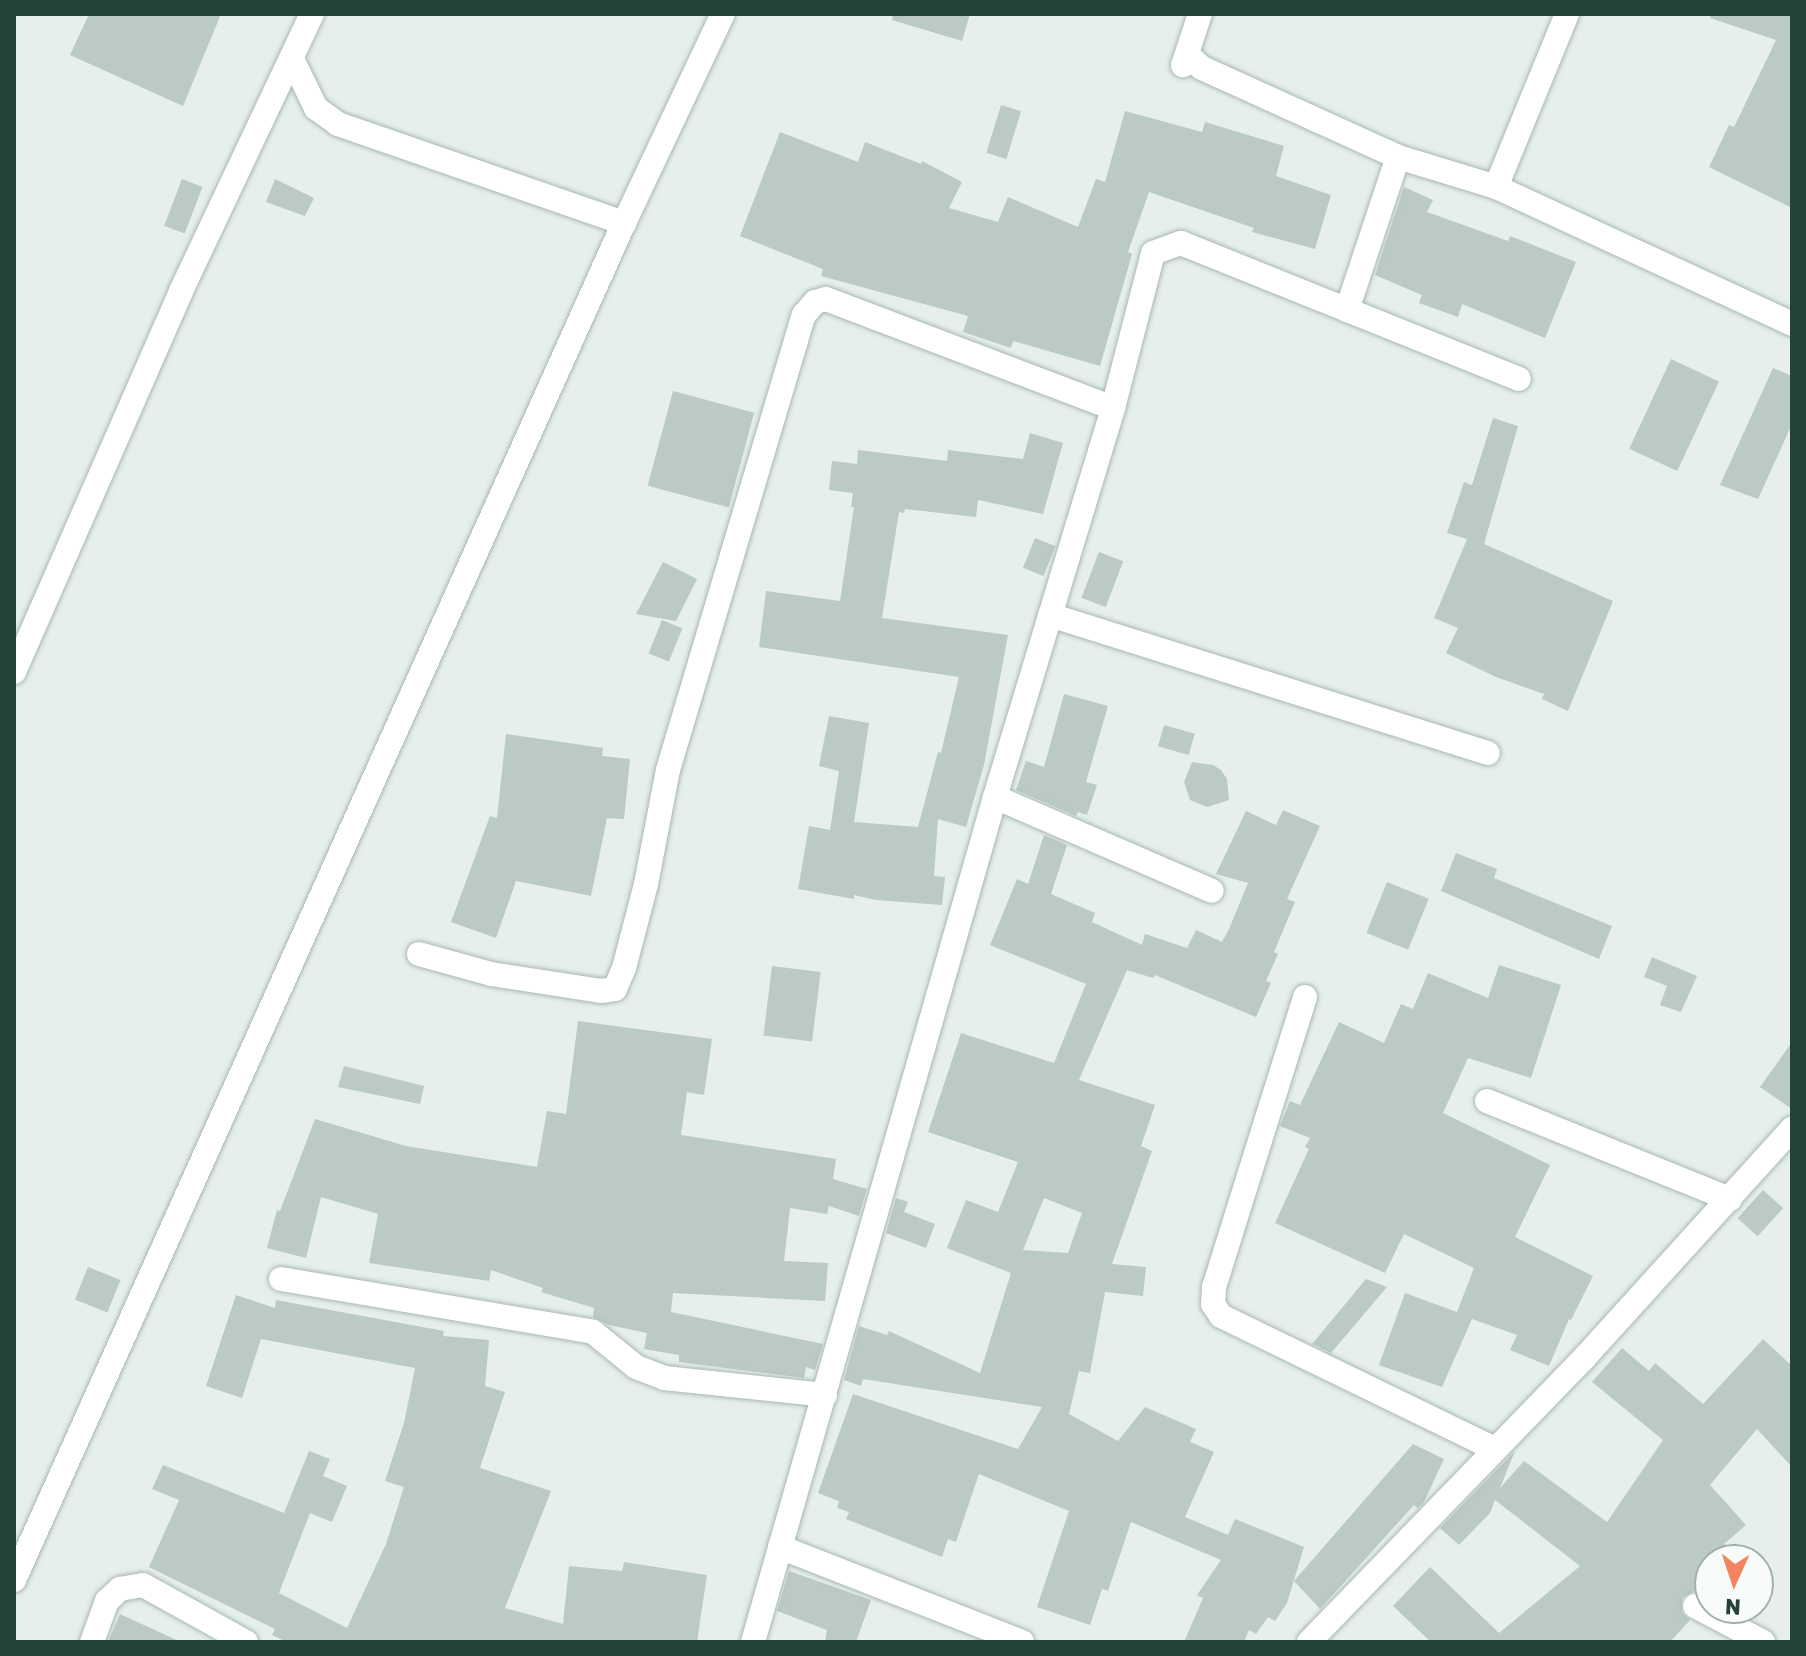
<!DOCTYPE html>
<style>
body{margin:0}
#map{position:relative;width:1806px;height:1656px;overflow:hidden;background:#e6efeb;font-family:Rubik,sans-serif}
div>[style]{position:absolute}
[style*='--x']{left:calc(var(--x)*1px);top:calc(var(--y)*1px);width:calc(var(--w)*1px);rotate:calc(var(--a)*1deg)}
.building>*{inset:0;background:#bbcac4;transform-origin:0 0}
.roads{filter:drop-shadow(0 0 2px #a8b8b2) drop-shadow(0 0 2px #a8b8b2)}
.minor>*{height:24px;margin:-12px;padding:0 12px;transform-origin:12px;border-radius:12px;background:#fff}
span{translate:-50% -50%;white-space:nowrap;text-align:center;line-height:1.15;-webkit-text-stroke:8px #f7fbf9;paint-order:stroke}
.frame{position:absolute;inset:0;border:16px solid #24423a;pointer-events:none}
.north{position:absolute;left:1694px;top:1544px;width:80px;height:80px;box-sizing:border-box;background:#f7fbf9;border:2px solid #a3b1ad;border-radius:50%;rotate:183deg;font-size:22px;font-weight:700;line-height:32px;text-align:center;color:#24423a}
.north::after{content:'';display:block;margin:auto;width:28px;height:36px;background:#f4845f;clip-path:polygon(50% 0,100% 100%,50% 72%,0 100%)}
</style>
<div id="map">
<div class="building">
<div style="clip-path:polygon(89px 14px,221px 14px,183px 106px,70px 55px)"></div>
<div style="clip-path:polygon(893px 14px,970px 14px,962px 41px,892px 20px)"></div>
<div style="clip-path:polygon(1711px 14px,1792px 14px,1792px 208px,1709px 167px,1729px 125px,1734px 127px,1776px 40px,1710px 18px)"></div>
<div style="left:1001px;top:105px;width:21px;height:50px;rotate:17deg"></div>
<div style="clip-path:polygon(1125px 111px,1202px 132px,1205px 122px,1284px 146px,1276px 176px,1331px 195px,1315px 249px,1252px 232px,1254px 228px,1149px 192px,1128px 252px,1132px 254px,1100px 366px,1013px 341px,1011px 348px,963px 332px,968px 316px,821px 276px,823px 269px,740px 236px,780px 132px,858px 162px,865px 142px,921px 164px,922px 161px,962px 182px,949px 208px,998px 222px,1008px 197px,1078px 227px,1096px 179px,1105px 182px)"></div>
<div style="left:182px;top:179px;width:22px;height:50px;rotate:21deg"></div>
<div style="clip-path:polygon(275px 179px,314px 198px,305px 216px,266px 202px)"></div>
<div style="clip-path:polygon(1404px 187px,1433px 200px,1427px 212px,1508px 241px,1510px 236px,1576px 262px,1545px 338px,1462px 304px,1458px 317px,1419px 303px,1422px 295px,1375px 275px)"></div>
<div style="left:1671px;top:359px;width:53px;height:99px;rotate:25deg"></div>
<div style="clip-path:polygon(1773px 368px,1792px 376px,1792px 424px,1758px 499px,1720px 485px)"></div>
<div style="left:673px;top:391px;width:84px;height:98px;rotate:15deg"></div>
<div style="clip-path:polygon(1493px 418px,1518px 426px,1484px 544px,1613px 601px,1568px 711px,1542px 699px,1544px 694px,1496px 677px,1446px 653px,1458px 628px,1434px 618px,1467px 539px,1447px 533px,1464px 482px,1472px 485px)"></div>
<div style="clip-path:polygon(1030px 433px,1063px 443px,1043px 514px,978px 500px,976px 517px,905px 509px,904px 513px,899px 512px,882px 618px,1008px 635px,984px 765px,966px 827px,938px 819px,934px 876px,945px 877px,942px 905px,876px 900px,854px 895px,854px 899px,798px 889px,809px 826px,830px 830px,839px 771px,819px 766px,829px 716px,869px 723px,854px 822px,918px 827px,938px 752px,941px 753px,959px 677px,759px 647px,766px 591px,840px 601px,854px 507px,851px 507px,853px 493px,829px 490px,832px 461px,857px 464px,858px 450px,947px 461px,948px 450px,1023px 459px)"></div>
<div style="left:1035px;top:538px;width:22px;height:32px;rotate:22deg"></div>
<div style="left:1099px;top:552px;width:26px;height:49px;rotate:21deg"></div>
<div style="clip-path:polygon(663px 562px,697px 579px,676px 621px,636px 614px)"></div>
<div style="left:662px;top:620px;width:22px;height:36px;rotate:22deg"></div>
<div style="clip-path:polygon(1064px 694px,1108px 706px,1086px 782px,1097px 785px,1087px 815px,1078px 812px,1076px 816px,1016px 790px,1026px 761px,1044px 767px)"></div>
<div style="left:1164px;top:725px;width:32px;height:22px;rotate:16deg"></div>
<div style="clip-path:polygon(506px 734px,603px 748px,602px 756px,630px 759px,624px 819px,607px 818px,591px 896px,516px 881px,496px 938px,451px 922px,490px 816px,497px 818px)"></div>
<div style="clip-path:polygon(1192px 762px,1213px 765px,1221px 770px,1227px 779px,1229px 800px,1207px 807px,1190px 800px,1184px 782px)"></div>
<div style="clip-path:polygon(evenodd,1283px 810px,1320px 826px,1287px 899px,1295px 902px,1274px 952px,1278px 954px,1266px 981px,1271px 983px,1256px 1017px,1155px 975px,1153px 978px,1127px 970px,1079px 1080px,1155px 1105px,1141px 1146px,1152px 1151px,1112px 1264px,1146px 1267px,1143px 1296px,1105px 1292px,1090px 1373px,1079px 1371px,1069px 1414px,1118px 1441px,1145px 1407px,1196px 1429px,1190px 1442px,1214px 1452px,1185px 1517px,1228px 1535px,1235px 1519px,1304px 1547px,1287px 1603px,1275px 1621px,1268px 1617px,1256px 1634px,1249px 1630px,1244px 1642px,1184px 1642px,1203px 1598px,1197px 1595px,1221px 1560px,1131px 1522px,1108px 1591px,1102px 1589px,1090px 1625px,1037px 1607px,1069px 1511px,979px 1474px,956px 1542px,948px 1539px,942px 1557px,846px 1519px,849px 1512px,837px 1508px,839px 1501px,818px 1493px,853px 1394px,1018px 1449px,1042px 1407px,863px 1379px,861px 1386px,844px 1380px,859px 1326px,887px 1335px,889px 1331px,980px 1373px,1011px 1273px,947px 1248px,966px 1200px,998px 1212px,1018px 1162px,928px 1132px,961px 1033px,1054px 1063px,1086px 984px,990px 945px,1017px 879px,1028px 884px,1044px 835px,1067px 845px,1051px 894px,1095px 913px,1092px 922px,1142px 945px,1145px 934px,1187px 948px,1196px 930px,1222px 942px,1229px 929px,1248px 883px,1216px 874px,1246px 811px,1276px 825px,1283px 810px,1044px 1198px,1082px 1213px,1068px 1253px,1023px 1250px,1044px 1198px)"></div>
<div style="clip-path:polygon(1456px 853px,1497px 869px,1494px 878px,1612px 926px,1599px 959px,1441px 891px)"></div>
<div style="left:1387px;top:882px;width:45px;height:55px;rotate:22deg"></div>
<div style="clip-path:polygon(1652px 957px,1697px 976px,1681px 1012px,1660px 1005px,1667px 986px,1644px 977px)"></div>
<div style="clip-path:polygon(1499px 965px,1561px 985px,1531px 1078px,1468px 1058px,1443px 1113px,1550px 1165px,1515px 1237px,1593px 1276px,1571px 1320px,1569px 1319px,1549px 1366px,1510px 1350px,1517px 1335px,1472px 1319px,1442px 1387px,1379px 1365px,1405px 1293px,1457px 1312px,1474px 1268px,1404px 1234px,1385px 1273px,1275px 1223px,1309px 1149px,1305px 1147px,1310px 1138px,1280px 1126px,1290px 1101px,1300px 1105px,1339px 1022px,1384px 1043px,1401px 1004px,1413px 1009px,1428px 973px,1488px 998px)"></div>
<div style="left:772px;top:966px;width:49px;height:70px;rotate:7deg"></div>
<div style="clip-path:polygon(578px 1021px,712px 1039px,704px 1095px,687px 1092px,681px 1135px,836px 1159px,833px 1179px,867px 1189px,859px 1216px,829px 1206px,827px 1214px,790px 1208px,784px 1261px,828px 1263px,825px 1301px,673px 1293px,671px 1312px,823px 1344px,815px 1370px,806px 1367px,804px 1378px,679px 1362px,679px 1355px,644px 1349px,647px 1333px,609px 1325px,593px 1317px,594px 1308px,541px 1292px,543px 1288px,491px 1270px,489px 1281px,369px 1263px,378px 1214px,321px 1197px,306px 1258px,267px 1248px,277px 1210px,280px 1211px,315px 1119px,406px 1146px,537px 1167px,547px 1111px,566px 1114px)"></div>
<div style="clip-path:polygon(1792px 1042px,1792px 1109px,1760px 1087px)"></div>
<div style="clip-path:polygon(344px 1066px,424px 1086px,420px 1104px,338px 1087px)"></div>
<div style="left:1763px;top:1190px;width:27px;height:38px;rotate:42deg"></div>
<div style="clip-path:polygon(896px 1198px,908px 1202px,904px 1212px,935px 1224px,926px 1248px,886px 1233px)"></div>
<div style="left:88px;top:1267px;width:35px;height:35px;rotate:22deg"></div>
<div style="clip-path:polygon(1366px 1279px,1387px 1287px,1331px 1353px,1312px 1344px)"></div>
<div style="clip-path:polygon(236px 1295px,275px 1308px,276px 1300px,444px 1331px,443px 1336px,489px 1340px,485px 1386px,505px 1392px,480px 1468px,551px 1491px,505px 1608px,563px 1624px,569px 1566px,622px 1571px,624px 1562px,707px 1575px,697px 1642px,287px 1642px,272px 1635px,275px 1629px,149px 1567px,179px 1500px,152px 1489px,163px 1465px,284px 1513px,309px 1451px,330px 1459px,323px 1476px,347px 1486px,332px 1522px,310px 1513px,279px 1593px,347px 1628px,386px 1544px,404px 1487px,385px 1481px,404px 1423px,415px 1368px,261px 1339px,242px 1398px,206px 1386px)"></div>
<div style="clip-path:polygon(1763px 1339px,1792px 1366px,1792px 1467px,1757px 1429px,1710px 1485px,1746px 1525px,1724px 1544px,1747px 1560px,1710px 1560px,1710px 1597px,1694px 1591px,1682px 1598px,1682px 1613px,1690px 1620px,1670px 1642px,1431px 1642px,1393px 1606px,1430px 1567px,1499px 1633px,1580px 1566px,1495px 1500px,1490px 1513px,1459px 1545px,1440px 1528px,1515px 1451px,1500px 1488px,1524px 1461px,1607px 1522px,1663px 1440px,1592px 1382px,1622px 1348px,1649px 1371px,1655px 1363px,1703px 1404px)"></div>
<div style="clip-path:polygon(1413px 1444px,1444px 1459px,1424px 1502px,1418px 1508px,1414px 1505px,1320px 1609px,1294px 1581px)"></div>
<div style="clip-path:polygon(789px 1571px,871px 1600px,856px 1642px,825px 1642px,827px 1630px,777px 1611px)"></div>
<div style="clip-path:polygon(120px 1614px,181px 1642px,108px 1642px)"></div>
</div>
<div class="roads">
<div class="minor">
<div style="--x:1200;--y:14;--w:54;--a:108.4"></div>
<div style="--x:1183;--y:65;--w:11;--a:-27"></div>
<div style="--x:1193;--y:60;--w:12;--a:42"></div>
<div style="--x:1202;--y:68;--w:215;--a:24.4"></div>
<div style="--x:1398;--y:157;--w:102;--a:17"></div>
<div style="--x:1496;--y:187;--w:326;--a:24.8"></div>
<div style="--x:292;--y:59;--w:55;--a:63.9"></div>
<div style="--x:316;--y:108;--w:27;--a:36"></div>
<div style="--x:338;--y:124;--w:303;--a:19.1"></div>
<div style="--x:1496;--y:187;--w:187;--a:-67.7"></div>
<div style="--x:1347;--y:310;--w:161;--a:-71.6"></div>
<div style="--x:1050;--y:615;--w:459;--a:17.5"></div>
<div style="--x:14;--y:672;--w:416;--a:-66.3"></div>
<div style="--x:181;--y:291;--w:306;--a:-64.7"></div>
<div style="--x:995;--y:797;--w:236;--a:23.4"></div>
<div style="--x:419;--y:954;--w:75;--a:15.5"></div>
<div style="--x:491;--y:974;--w:111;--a:8.8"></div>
<div style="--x:601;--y:991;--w:14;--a:-8"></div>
<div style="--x:615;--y:989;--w:23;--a:-67"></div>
<div style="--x:624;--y:968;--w:87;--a:-75.3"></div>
<div style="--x:646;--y:884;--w:116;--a:-79.1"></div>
<div style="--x:668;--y:770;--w:475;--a:-73.4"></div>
<div style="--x:804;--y:315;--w:17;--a:-50"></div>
<div style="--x:815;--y:302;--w:11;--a:-15"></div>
<div style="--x:826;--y:299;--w:307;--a:20.8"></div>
<div style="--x:1305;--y:997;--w:304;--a:107.4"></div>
<div style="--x:1214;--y:1287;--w:17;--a:93"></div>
<div style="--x:1213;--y:1304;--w:14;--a:56"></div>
<div style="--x:1221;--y:1316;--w:305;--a:25.9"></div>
<div style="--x:1487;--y:1101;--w:262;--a:22"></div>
<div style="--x:281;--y:1279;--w:316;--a:9.6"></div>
<div style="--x:593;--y:1332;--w:55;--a:39.1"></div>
<div style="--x:636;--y:1367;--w:30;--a:21"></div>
<div style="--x:664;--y:1378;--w:162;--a:6"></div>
<div style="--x:780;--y:1547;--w:260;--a:21.4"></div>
<div style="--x:14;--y:1580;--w:1488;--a:-65.8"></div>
<div style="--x:624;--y:223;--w:231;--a:-64.7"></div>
<div style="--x:1695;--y:1606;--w:77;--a:27.9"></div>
<div style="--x:92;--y:1642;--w:44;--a:-69.9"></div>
<div style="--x:107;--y:1601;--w:18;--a:-43"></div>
<div style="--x:120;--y:1589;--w:23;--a:-10"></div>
<div style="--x:143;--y:1585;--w:118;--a:29"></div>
<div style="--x:753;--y:1642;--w:879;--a:-74.02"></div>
<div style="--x:995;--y:797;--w:407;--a:-73.1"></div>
<div style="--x:1113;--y:408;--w:160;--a:-75.5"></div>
<div style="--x:1153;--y:253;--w:30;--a:-20"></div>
<div style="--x:1181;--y:243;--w:364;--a:21.9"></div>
<div style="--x:1309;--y:1642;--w:397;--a:-45.9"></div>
<div style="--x:1585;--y:1357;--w:308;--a:-47.8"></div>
</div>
</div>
<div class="frame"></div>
<div class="north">N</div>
</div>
